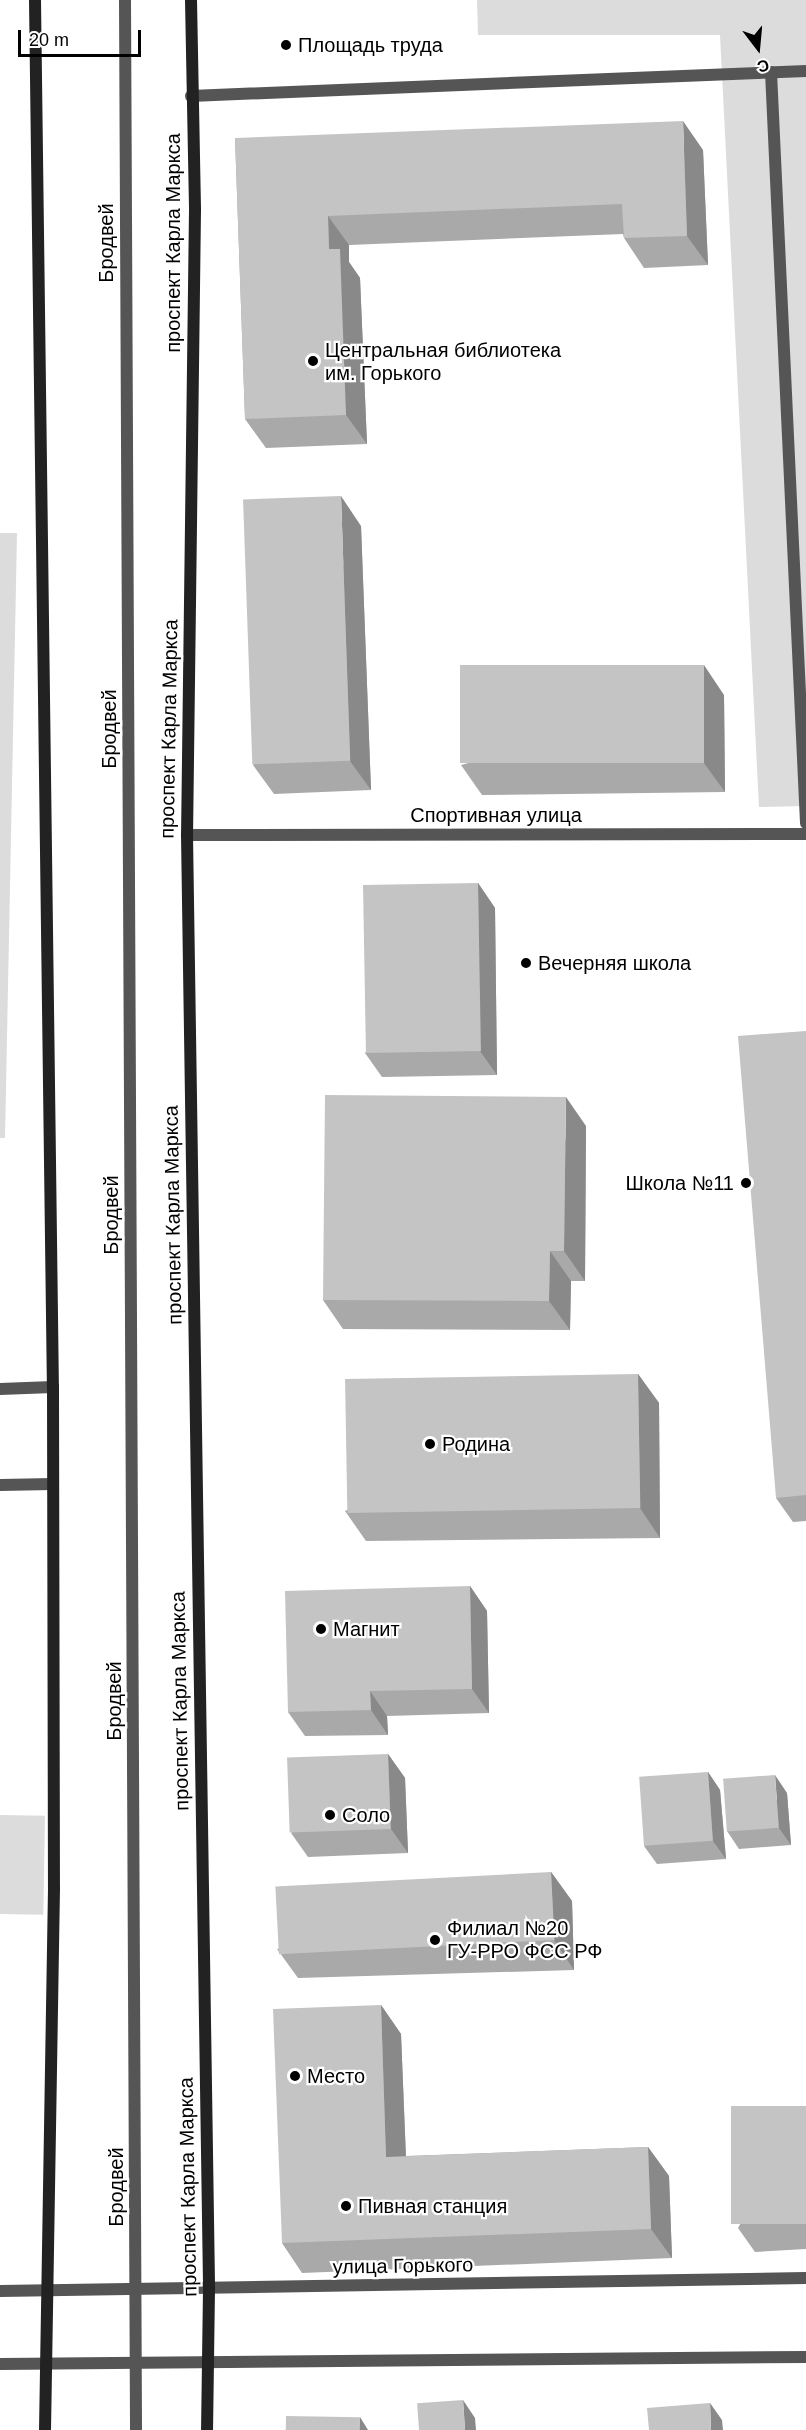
<!DOCTYPE html>
<meta charset="utf-8">
<style>
body{margin:0}
#map{position:relative;width:806px;height:2430px;overflow:hidden;background:#fff;font-family:Helvetica,sans-serif}
div>[style]{position:absolute}
[style*='--x']{left:calc(var(--x)*1px);top:calc(var(--y)*1px);width:calc(var(--w)*1px);rotate:calc(var(--a)*1deg)}
.green>*{inset:0;background:#dcdcdc;transform-origin:0 0}
.street>*{height:12px;margin:-6px;padding:0 6px;transform-origin:6px;border-radius:6px;background:#555}
.secondary>*{height:12px;margin:-6px;padding:0 6px;transform-origin:6px;border-radius:6px;background:#222}
.wall>*{inset:0;background:#a9a9a9}
.shaded-wall>*{inset:0;background:#898989}
.building>*{inset:0;background:#c4c4c4;transform-origin:0 0}
.dots>*{width:16px;height:16px;translate:-50% -50%;box-sizing:border-box;border:3px solid #fff;border-radius:50%}
span{translate:-50% -50%;white-space:nowrap;text-align:center;line-height:1.15;-webkit-text-stroke:4.5px #fff;paint-order:stroke}
.poi-label{font-size:20px;color:#000}
.left{translate:0 -50%;text-align:left}
.right{translate:-100% -50%;text-align:right}
.street-label{font-size:20px;color:#000}
.north{position:absolute;left:728px;top:18px;width:60px;height:60px;-webkit-text-stroke:4px #fff;paint-order:stroke;rotate:164deg;font-size:16px;font-weight:700;line-height:24px;text-align:center;color:#000}
.north::after{content:'';display:block;margin:auto;width:21px;height:27px;background:#000;clip-path:polygon(50% 0,100% 100%,50% 72%,0 100%)}
.scale{position:absolute;left:18px;top:30px;width:123px;height:27px;box-sizing:border-box;border:3px solid #000;border-top:0;padding-left:8px;font-size:18px;line-height:21px;white-space:nowrap;color:#000;-webkit-text-stroke:4px #fff;paint-order:stroke}
</style>
<div id="map">
<div class="green">
<div style="clip-path:polygon(477px 0,806px 0,806px 806px,759px 807px,720px 35px,478px 35px)"></div>
<div style="clip-path:polygon(0 533px,17px 533px,5px 1138px,0 1138px)"></div>
<div style="left:0;top:1815px;width:45px;height:99px;rotate:1deg"></div>
</div>
<div class="street">
<div style="--x:125;--y:0;--w:2430;--a:89.74"></div>
<div style="--x:771;--y:72;--w:752;--a:87.33"></div>
<div style="--x:191;--y:96;--w:616;--a:-2.33"></div>
<div style="--x:187;--y:835;--w:619;--a:-0.09"></div>
<div style="--x:0;--y:1389;--w:53;--a:-2.2"></div>
<div style="--x:0;--y:1485;--w:53;--a:-1.1"></div>
<div style="--x:0;--y:2291;--w:806;--a:-0.92"></div>
<div style="--x:0;--y:2364;--w:806;--a:-0.5"></div>
</div>
<div class="secondary">
<div style="--x:35;--y:0;--w:1387;--a:89.26"></div>
<div style="--x:53;--y:1387;--w:501;--a:89.89"></div>
<div style="--x:54;--y:1888;--w:542;--a:90.95"></div>
<div style="--x:191;--y:0;--w:210;--a:88.9"></div>
<div style="--x:195;--y:210;--w:625;--a:90.73"></div>
<div style="--x:187;--y:835;--w:1454;--a:89.13"></div>
<div style="--x:209;--y:2289;--w:141;--a:90.8"></div>
</div>
<div class="wall">
<div style="clip-path:polygon(235px 138px,703px 150px,708px 265px,644px 268px,624px 238px,623px 234px,349px 245px,349px 262px,360px 278px,367px 444px,266px 448px,245px 419px)"></div>
<div style="clip-path:polygon(361px 526px,371px 790px,274px 794px,253px 765px)"></div>
<div style="clip-path:polygon(724px 695px,725px 792px,482px 795px,461px 765px)"></div>
<div style="clip-path:polygon(478px 883px,495px 908px,497px 1075px,382px 1077px,365px 1053px)"></div>
<div style="clip-path:polygon(806px 1031px,806px 1521px,793px 1522px,776px 1498px)"></div>
<div style="clip-path:polygon(586px 1126px,585px 1281px,571px 1281px,570px 1330px,343px 1329px,323px 1300px)"></div>
<div style="clip-path:polygon(638px 1374px,659px 1403px,660px 1538px,366px 1541px,345px 1511px)"></div>
<div style="clip-path:polygon(470px 1586px,487px 1611px,489px 1713px,387px 1716px,388px 1735px,305px 1736px,288px 1712px)"></div>
<div style="clip-path:polygon(388px 1754px,405px 1778px,408px 1853px,308px 1857px,291px 1833px)"></div>
<div style="clip-path:polygon(708px 1772px,720px 1790px,726px 1859px,657px 1864px,644px 1846px)"></div>
<div style="clip-path:polygon(787px 1793px,791px 1845px,739px 1849px,727px 1831px)"></div>
<div style="clip-path:polygon(551px 1872px,572px 1901px,574px 1970px,298px 1978px,277px 1949px)"></div>
<div style="clip-path:polygon(381px 2005px,401px 2034px,406px 2156px,648px 2147px,669px 2176px,672px 2258px,302px 2273px,282px 2243px)"></div>
<div style="clip-path:polygon(806px 2106px,806px 2249px,755px 2252px,738px 2228px)"></div>
</div>
<div class="shaded-wall">
<div style="clip-path:polygon(683px 121px,703px 150px,708px 265px,687px 236px)"></div>
<div style="clip-path:polygon(328px 216px,349px 245px,349px 262px,360px 278px,367px 444px,346px 415px,329px 249px)"></div>
<div style="clip-path:polygon(341px 496px,361px 526px,371px 790px,350px 761px)"></div>
<div style="clip-path:polygon(704px 665px,724px 695px,725px 792px,704px 763px)"></div>
<div style="clip-path:polygon(478px 883px,495px 908px,497px 1075px,480px 1051px)"></div>
<div style="clip-path:polygon(566px 1097px,586px 1126px,585px 1281px,564px 1251px)"></div>
<div style="clip-path:polygon(550px 1251px,571px 1281px,570px 1330px,549px 1301px)"></div>
<div style="clip-path:polygon(638px 1374px,659px 1403px,660px 1538px,640px 1508px)"></div>
<div style="clip-path:polygon(470px 1586px,487px 1611px,489px 1713px,472px 1689px)"></div>
<div style="clip-path:polygon(370px 1691px,387px 1716px,388px 1735px,371px 1710px)"></div>
<div style="clip-path:polygon(388px 1754px,405px 1778px,408px 1853px,391px 1829px)"></div>
<div style="clip-path:polygon(708px 1772px,720px 1790px,726px 1859px,713px 1841px)"></div>
<div style="clip-path:polygon(775px 1775px,787px 1793px,791px 1845px,779px 1828px)"></div>
<div style="clip-path:polygon(551px 1872px,572px 1901px,574px 1970px,554px 1940px)"></div>
<div style="clip-path:polygon(381px 2005px,401px 2034px,407px 2186px,386px 2157px)"></div>
<div style="clip-path:polygon(648px 2147px,669px 2176px,672px 2258px,651px 2229px)"></div>
<div style="clip-path:polygon(463px 2400px,475px 2418px,476px 2430px,465px 2430px)"></div>
<div style="clip-path:polygon(710px 2403px,722px 2420px,723px 2430px,711px 2430px)"></div>
<div style="clip-path:polygon(360px 2417px,368px 2430px,359px 2430px)"></div>
</div>
<div class="building">
<div style="clip-path:polygon(683px 121px,687px 236px,624px 238px,622px 204px,328px 216px,329px 249px,340px 249px,346px 415px,245px 419px,235px 138px)"></div>
<div style="left:341px;top:496px;width:265px;height:98px;rotate:88deg"></div>
<div style="left:704px;top:665px;width:98px;height:244px;rotate:90deg"></div>
<div style="left:478px;top:883px;width:168px;height:115px;rotate:89deg"></div>
<div style="clip-path:polygon(806px 1031px,806px 1495px,776px 1498px,738px 1036px)"></div>
<div style="clip-path:polygon(325px 1095px,566px 1097px,564px 1251px,550px 1251px,549px 1301px,323px 1300px)"></div>
<div style="left:638px;top:1374px;width:134px;height:293px;rotate:89deg"></div>
<div style="clip-path:polygon(470px 1586px,472px 1689px,370px 1691px,371px 1710px,288px 1712px,285px 1591px)"></div>
<div style="left:388px;top:1754px;width:75px;height:101px;rotate:88deg"></div>
<div style="left:708px;top:1772px;width:69px;height:69px;rotate:86deg"></div>
<div style="left:775px;top:1775px;width:53px;height:52px;rotate:86deg"></div>
<div style="left:551px;top:1872px;width:68px;height:276px;rotate:87deg"></div>
<div style="clip-path:polygon(381px 2005px,386px 2157px,648px 2147px,651px 2229px,282px 2243px,273px 2009px)"></div>
<div style="left:806px;top:2106px;width:118px;height:75px;rotate:90deg"></div>
<div style="left:463px;top:2400px;width:30px;height:46px;rotate:86deg"></div>
<div style="clip-path:polygon(710px 2403px,711px 2430px,649px 2430px,647px 2408px)"></div>
<div style="left:286px;top:2416px;width:74px;height:14px;rotate:1deg"></div>
</div>
<div class="dots">
<div style="left:286px;top:45px;background:#000"></div>
<div style="left:313px;top:361px;background:#000"></div>
<div style="left:526px;top:963px;background:#000"></div>
<div style="left:746px;top:1183px;background:#000"></div>
<div style="left:430px;top:1444px;background:#000"></div>
<div style="left:321px;top:1629px;background:#000"></div>
<div style="left:330px;top:1815px;background:#000"></div>
<div style="left:435px;top:1940px;background:#000"></div>
<div style="left:295px;top:2076px;background:#000"></div>
<div style="left:346px;top:2206px;background:#000"></div>
</div>
<div class="poi-label">
<span class="left" style="left:298px;top:45px">Площадь труда</span>
<span class="left" style="left:325px;top:362px">Центральная библиотека<br>им. Горького</span>
<span class="left" style="left:538px;top:963px">Вечерняя школа</span>
<span class="right" style="left:734px;top:1183px">Школа №11</span>
<span class="left" style="left:442px;top:1444px">Родина</span>
<span class="left" style="left:333px;top:1629px">Магнит</span>
<span class="left" style="left:342px;top:1815px">Соло</span>
<span class="left" style="left:447px;top:1940px">Филиал №20<br>ГУ-РРО ФСС РФ</span>
<span class="left" style="left:307px;top:2076px">Место</span>
<span class="left" style="left:358px;top:2206px">Пивная станция</span>
</div>
<div class="street-label">
<span style="left:106px;top:243px;rotate:-90deg">Бродвей</span>
<span style="left:173px;top:243px;rotate:-90deg">проспект Карла Маркса</span>
<span style="left:109px;top:729px;rotate:-90deg">Бродвей</span>
<span style="left:169px;top:729px;rotate:-89deg">проспект Карла Маркса</span>
<span style="left:496px;top:815px">Спортивная улица</span>
<span style="left:111px;top:1215px;rotate:-90deg">Бродвей</span>
<span style="left:173px;top:1215px;rotate:-91deg">проспект Карла Маркса</span>
<span style="left:114px;top:1701px;rotate:-90deg">Бродвей</span>
<span style="left:180px;top:1701px;rotate:-91deg">проспект Карла Маркса</span>
<span style="left:116px;top:2187px;rotate:-90deg">Бродвей</span>
<span style="left:188px;top:2187px;rotate:-91deg">проспект Карла Маркса</span>
<span style="left:403px;top:2266px;rotate:-1deg">улица Горького</span>
</div>
<div class="north">С</div>
<div class="scale">20 m</div>
</div>
